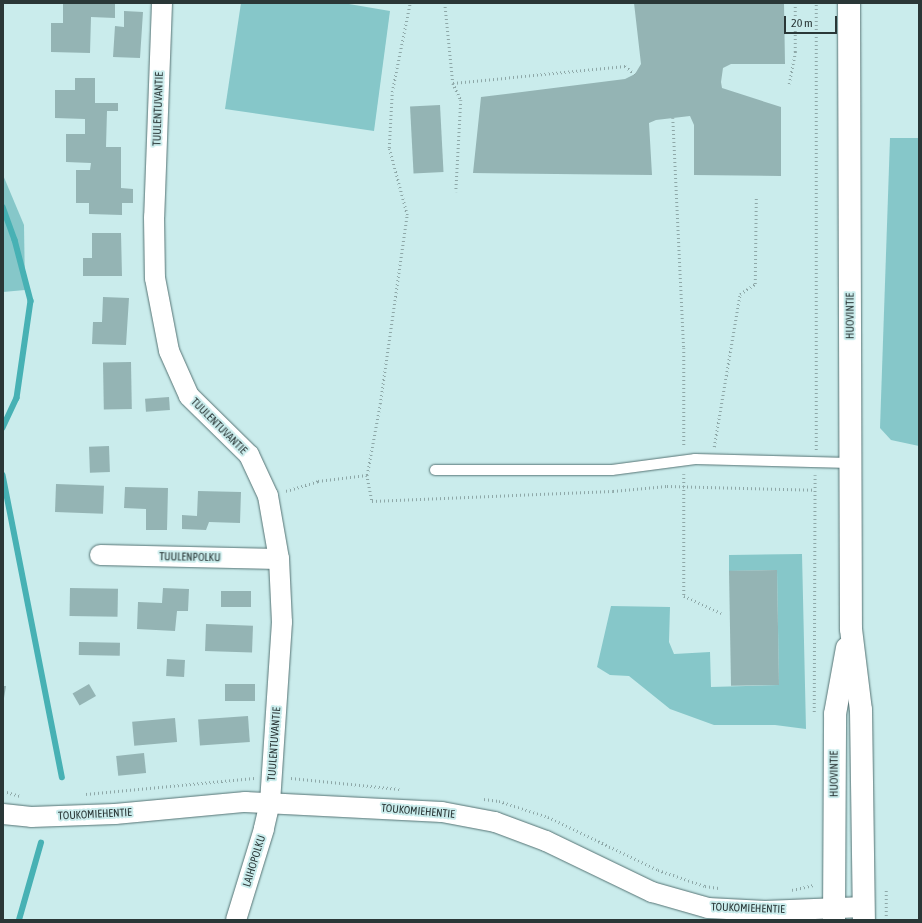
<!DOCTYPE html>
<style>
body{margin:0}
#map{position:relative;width:922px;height:923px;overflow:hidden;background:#caecec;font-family:"Asap Condensed",sans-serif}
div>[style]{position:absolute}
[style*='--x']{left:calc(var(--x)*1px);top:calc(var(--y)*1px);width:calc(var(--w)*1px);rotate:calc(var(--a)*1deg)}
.green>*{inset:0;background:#86c7c9}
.stream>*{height:5.5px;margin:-2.75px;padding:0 2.75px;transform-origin:2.75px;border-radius:2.75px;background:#47b1b4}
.building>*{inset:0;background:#94b4b4;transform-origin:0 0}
.path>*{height:2.5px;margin-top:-1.25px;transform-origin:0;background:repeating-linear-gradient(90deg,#8ea8a8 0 1px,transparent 0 4px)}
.roads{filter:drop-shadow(0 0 1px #557374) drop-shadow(0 0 1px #557374)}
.lane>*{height:10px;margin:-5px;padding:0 5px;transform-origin:5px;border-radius:5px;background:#fff}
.street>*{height:20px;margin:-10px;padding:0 10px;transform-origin:10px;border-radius:10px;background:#fff}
.secondary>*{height:22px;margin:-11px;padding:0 11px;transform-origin:11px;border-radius:11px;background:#fff}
span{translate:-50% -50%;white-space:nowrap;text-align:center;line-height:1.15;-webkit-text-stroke:4px #caecec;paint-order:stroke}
.street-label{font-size:11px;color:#2a3737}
.frame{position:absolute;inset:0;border:4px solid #2a3737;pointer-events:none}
.scale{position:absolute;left:784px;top:16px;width:53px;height:18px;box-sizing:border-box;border:2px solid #2a3737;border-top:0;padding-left:5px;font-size:12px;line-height:14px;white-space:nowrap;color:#2a3737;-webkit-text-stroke:3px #caecec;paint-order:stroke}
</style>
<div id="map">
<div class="green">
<div style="clip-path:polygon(241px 3px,343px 3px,390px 11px,374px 131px,225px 109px)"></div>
<div style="clip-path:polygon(890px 138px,919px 138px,919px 446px,891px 440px,880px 428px)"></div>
<div style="clip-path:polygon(3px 175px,24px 225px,25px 290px,3px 292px)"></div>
<div style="clip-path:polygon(802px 554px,806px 729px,775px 725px,714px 725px,670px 709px,629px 676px,610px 675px,597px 667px,611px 606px,670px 607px,669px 642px,674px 654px,710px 652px,711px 687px,779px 685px,777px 570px,729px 571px,729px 555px)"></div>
</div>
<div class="stream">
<div style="--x:3;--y:207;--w:35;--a:70"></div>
<div style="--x:15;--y:240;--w:63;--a:75.3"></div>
<div style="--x:31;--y:301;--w:98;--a:98.2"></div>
<div style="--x:17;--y:398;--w:33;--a:115"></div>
<div style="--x:3;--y:475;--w:308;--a:78.9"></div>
<div style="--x:19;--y:920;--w:80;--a:-74.1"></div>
</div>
<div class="building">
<div style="clip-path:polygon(63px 3px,115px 3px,115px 18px,91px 17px,90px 53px,51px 52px,51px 23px,63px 23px)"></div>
<div style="clip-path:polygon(634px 3px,784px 3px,785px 64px,731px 64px,723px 68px,721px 82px,722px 88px,781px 107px,781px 176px,694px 175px,694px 125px,690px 116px,656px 120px,649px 123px,652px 175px,473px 173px,481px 97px,625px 79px,635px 74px,641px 64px)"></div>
<div style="clip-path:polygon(124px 11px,143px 12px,140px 58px,113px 57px,115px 26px,124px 27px)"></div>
<div style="clip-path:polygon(75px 78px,95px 78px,95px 103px,118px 103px,118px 111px,107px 111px,106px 147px,121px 147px,121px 188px,133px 189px,133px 203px,122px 203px,122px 215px,89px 214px,89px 203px,76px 203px,76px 170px,90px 170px,91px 163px,66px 162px,66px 134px,85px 134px,85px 119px,55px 118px,55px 90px,75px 90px)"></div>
<div style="left:440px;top:105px;width:67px;height:30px;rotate:87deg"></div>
<div style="clip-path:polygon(92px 233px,121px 233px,122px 276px,83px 276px,83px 258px,92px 258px)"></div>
<div style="clip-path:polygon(103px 297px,129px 298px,126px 345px,92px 344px,93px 322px,102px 322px)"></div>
<div style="left:131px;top:362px;width:47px;height:28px;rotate:89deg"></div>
<div style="left:169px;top:397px;width:13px;height:24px;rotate:86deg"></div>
<div style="left:109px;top:446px;width:26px;height:20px;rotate:88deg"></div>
<div style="left:56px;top:484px;width:48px;height:28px;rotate:2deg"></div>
<div style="clip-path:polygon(125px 487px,168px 488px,167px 530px,146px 530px,146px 509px,124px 508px)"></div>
<div style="clip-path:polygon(198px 491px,241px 492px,240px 523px,209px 522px,206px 530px,182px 529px,182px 515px,197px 516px)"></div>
<div style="left:777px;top:570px;width:115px;height:48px;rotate:89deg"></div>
<div style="left:70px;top:588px;width:48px;height:28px;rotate:1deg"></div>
<div style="clip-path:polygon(163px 588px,189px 589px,188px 611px,177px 611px,175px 631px,137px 629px,138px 602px,162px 603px)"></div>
<div style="left:221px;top:591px;width:30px;height:16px"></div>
<div style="left:206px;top:624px;width:47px;height:27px;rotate:2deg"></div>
<div style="left:79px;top:642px;width:41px;height:13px;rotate:1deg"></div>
<div style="left:167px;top:659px;width:18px;height:17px;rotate:3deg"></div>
<div style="left:89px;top:684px;width:14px;height:19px;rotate:60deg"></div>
<div style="left:225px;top:684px;width:30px;height:17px"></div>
<div style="clip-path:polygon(3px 686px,6px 686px,4px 698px,3px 698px)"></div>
<div style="left:248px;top:716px;width:26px;height:50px;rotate:86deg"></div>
<div style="left:175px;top:718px;width:24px;height:43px;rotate:85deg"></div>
<div style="left:144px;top:753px;width:20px;height:28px;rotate:84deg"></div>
</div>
<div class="path">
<div style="--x:445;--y:3;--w:80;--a:84.3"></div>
<div style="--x:453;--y:83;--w:19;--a:65"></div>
<div style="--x:461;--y:100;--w:92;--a:93.1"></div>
<div style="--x:453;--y:83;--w:173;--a:-5.6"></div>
<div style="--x:625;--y:66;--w:13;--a:39"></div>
<div style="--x:789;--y:84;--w:33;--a:-79"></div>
<div style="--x:795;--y:52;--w:49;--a:-90"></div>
<div style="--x:673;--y:118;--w:230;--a:87.3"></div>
<div style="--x:684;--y:348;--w:99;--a:90"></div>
<div style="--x:714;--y:447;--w:155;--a:-80.4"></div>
<div style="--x:740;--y:294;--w:18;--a:-34"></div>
<div style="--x:755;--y:284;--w:88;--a:-89.3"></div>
<div style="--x:816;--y:450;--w:447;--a:-90"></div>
<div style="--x:684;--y:474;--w:122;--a:90"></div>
<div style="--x:684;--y:596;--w:41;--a:24.7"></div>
<div style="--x:367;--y:475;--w:72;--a:-79.6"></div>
<div style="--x:380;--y:404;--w:191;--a:-81.9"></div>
<div style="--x:407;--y:215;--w:69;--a:-105"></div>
<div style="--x:389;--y:148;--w:56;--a:-86.9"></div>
<div style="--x:392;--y:92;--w:91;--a:-78.6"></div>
<div style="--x:286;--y:491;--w:34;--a:-17"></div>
<div style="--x:318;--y:481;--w:49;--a:-7"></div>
<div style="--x:367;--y:475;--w:26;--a:79"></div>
<div style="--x:372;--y:501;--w:241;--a:-2.4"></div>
<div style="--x:613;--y:491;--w:54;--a:-5.3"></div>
<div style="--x:667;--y:486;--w:148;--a:1.5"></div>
<div style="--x:814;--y:712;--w:237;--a:-89.8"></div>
<div style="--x:291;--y:778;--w:109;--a:5.8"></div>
<div style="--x:3;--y:791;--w:19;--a:16"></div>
<div style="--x:86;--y:794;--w:169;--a:-5.4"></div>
<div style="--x:484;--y:799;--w:15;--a:8"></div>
<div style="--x:499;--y:801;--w:52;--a:18.1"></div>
<div style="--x:548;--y:817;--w:122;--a:25.7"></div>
<div style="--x:658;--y:870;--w:50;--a:18.8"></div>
<div style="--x:705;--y:886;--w:14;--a:8"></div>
<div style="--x:792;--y:890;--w:22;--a:-13"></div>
<div style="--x:886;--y:920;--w:32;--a:-90"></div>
</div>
<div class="roads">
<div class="lane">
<div style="--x:435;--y:470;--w:177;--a:0"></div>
<div style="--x:612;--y:470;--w:84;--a:-7.5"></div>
<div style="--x:695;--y:459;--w:155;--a:1.5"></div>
</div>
<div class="street">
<div style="--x:162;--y:3;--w:214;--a:92.1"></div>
<div style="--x:154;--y:217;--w:61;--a:89.1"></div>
<div style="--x:155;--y:278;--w:74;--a:79.1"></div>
<div style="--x:169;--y:351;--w:49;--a:66"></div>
<div style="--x:189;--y:396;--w:84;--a:44.5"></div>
<div style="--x:249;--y:455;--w:45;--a:65.1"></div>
<div style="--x:268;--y:496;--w:64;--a:80.1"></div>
<div style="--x:279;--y:559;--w:63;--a:87.3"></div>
<div style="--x:282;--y:622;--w:180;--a:93.8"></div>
<div style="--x:270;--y:802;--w:28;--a:103"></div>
<div style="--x:264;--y:829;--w:95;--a:107.1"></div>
<div style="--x:100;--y:555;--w:179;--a:1.3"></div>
<div style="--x:3;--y:814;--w:28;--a:6"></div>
<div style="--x:31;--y:817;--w:84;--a:-2"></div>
<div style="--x:115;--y:814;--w:131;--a:-5.3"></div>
<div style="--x:245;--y:802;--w:197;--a:2.9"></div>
<div style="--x:442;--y:812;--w:54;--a:10.7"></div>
<div style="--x:495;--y:822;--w:54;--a:20.4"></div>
<div style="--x:546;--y:841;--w:118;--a:25.7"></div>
<div style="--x:652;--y:892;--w:58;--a:15.9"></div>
<div style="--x:708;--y:908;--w:57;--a:3"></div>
<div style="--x:765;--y:911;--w:99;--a:-2.3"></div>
</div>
<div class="secondary">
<div style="--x:849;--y:3;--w:626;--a:89.82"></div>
<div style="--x:851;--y:629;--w:82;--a:83"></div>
<div style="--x:861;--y:710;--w:210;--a:89.2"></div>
<div style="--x:834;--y:920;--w:206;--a:-89.7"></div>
<div style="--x:835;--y:714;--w:67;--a:-79.7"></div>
</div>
</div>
<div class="street-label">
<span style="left:158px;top:109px;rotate:-88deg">TUULENTUVANTIE</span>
<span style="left:850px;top:316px;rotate:-90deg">HUOVINTIE</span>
<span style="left:219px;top:426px;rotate:45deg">TUULENTUVANTIE</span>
<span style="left:190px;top:557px;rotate:1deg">TUULENPOLKU</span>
<span style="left:274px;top:744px;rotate:-86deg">TUULENTUVANTIE</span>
<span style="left:834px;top:774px;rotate:-90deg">HUOVINTIE</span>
<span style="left:418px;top:811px;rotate:5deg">TOUKOMIEHENTIE</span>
<span style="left:95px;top:814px;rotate:-3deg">TOUKOMIEHENTIE</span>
<span style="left:254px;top:861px;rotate:-73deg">LAIHOPOLKU</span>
<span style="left:748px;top:908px;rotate:2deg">TOUKOMIEHENTIE</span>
</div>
<div class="frame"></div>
<div class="scale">20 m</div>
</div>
